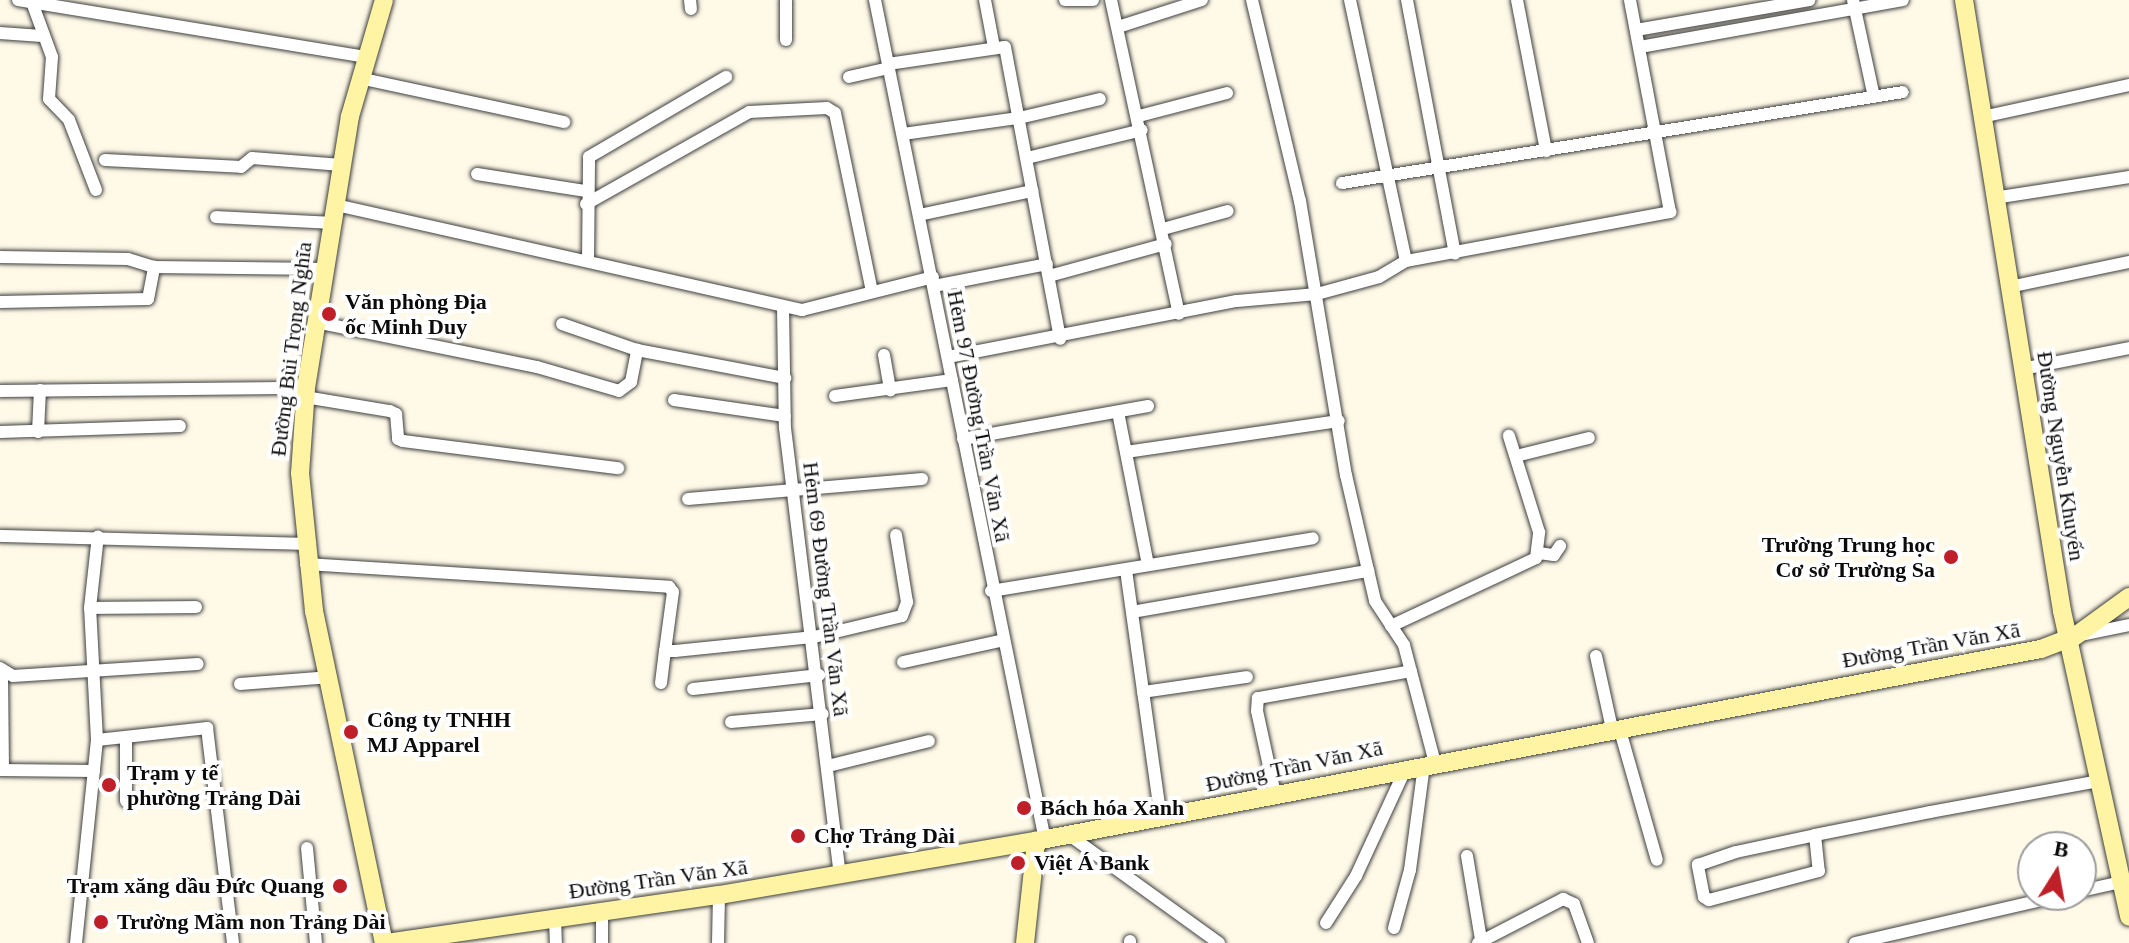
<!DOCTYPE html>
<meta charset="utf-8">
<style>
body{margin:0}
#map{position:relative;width:2129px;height:943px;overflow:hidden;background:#fffae8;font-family:"Times New Roman",serif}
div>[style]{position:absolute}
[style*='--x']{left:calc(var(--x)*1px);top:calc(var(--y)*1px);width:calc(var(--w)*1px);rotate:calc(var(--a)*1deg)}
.roads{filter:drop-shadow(0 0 2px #3e3e3e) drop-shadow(0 0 2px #3e3e3e)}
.street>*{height:12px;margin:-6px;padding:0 6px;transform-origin:6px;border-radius:6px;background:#fff}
.secondary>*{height:18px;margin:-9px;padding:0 9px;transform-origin:9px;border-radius:9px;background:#fff4a3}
.dots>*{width:22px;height:22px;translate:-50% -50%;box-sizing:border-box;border:4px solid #fff;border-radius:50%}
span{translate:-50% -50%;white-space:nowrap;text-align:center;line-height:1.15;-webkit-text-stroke:8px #fff;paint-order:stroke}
.poi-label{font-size:22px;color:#0b0b0b;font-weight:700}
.left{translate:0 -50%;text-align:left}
.right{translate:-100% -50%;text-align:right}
.street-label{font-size:22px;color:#0b0b0b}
.north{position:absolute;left:2017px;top:831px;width:80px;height:80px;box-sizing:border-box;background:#fff;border:2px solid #9d9d9d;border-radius:50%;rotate:11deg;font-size:22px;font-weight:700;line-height:32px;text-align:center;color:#0b0b0b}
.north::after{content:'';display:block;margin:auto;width:28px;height:36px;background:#be1f28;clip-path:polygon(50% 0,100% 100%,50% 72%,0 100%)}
</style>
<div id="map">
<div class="roads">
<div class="street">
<div style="--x:18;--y:0;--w:352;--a:9.3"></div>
<div style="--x:690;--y:0;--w:9;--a:84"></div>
<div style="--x:786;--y:0;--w:40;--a:90"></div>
<div style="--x:875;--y:0;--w:857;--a:78.56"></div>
<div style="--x:985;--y:0;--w:48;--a:79.2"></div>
<div style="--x:1065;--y:0;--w:28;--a:0"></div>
<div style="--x:1111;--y:0;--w:321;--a:77.8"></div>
<div style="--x:1252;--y:0;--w:207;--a:76.6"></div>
<div style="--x:1300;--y:201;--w:278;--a:80.5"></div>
<div style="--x:1346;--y:475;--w:129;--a:77"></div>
<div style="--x:1375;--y:601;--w:53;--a:56.6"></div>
<div style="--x:1404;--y:645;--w:122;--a:75.3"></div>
<div style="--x:1350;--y:0;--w:267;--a:77.9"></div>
<div style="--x:1407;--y:0;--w:258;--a:79.3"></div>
<div style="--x:1517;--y:0;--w:154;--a:79.1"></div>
<div style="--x:1853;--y:0;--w:99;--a:77.8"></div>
<div style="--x:33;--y:5;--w:55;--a:69.9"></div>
<div style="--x:52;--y:57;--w:42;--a:94.1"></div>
<div style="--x:49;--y:99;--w:29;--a:46"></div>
<div style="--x:69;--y:120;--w:75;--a:68.9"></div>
<div style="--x:1118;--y:27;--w:88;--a:-17.8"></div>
<div style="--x:1636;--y:30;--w:176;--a:-9.8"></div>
<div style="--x:0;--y:33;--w:42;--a:4.1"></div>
<div style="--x:1640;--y:47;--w:267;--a:-10.1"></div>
<div style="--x:888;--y:64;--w:118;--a:-8.3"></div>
<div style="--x:1005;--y:47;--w:297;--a:79.3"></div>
<div style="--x:849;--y:77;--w:41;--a:-12.7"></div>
<div style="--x:359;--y:78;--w:210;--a:12.1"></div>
<div style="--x:1139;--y:116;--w:91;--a:-14.6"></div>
<div style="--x:1982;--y:117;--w:150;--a:-12.3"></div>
<div style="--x:903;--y:134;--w:117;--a:-7.9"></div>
<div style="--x:1019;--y:118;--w:83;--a:-13.2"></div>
<div style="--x:1027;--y:158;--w:118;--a:-13.7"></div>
<div style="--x:105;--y:160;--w:136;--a:2.9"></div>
<div style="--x:241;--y:167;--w:14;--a:-39"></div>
<div style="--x:252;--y:158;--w:90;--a:4.4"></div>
<div style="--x:477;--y:174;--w:109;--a:8.9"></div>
<div style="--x:1342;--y:183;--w:568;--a:-9.21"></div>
<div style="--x:1994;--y:198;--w:137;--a:-8.8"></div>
<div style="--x:586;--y:204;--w:187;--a:-29.4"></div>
<div style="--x:749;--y:112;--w:78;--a:-2.9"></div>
<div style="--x:827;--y:108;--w:9;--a:32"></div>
<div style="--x:835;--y:113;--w:182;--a:78.3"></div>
<div style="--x:336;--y:205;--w:478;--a:12.7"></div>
<div style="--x:802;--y:310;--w:135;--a:-14.1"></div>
<div style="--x:919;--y:215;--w:116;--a:-12"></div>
<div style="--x:216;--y:217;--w:117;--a:2.9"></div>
<div style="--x:1163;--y:229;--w:67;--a:-15.5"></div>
<div style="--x:0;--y:257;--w:128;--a:0.9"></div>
<div style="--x:128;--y:259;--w:27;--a:17"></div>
<div style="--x:588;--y:260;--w:103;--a:-89.4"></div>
<div style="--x:589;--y:157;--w:159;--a:-30.3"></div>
<div style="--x:1049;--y:276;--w:121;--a:-15.3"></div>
<div style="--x:934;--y:286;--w:115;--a:-11"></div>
<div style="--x:2009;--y:287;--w:123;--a:-11.8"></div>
<div style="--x:0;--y:302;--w:148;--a:-1.2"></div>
<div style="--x:148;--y:299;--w:33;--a:-79"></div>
<div style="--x:154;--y:267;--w:171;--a:0.7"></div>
<div style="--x:783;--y:307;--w:121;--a:89.1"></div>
<div style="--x:785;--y:428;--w:450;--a:83"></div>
<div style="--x:316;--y:322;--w:226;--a:11.5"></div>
<div style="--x:537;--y:367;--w:85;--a:16.3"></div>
<div style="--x:619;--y:391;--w:15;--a:-37"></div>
<div style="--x:631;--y:382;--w:33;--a:-79"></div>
<div style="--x:637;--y:350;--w:151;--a:10.7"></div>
<div style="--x:562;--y:324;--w:79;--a:19.1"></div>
<div style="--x:884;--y:355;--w:36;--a:80"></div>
<div style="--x:948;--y:357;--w:294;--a:-11"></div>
<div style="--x:1237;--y:301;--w:80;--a:-5"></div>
<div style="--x:1317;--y:294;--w:64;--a:-15.3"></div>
<div style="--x:1379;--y:277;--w:31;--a:-31"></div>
<div style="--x:1406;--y:261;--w:269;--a:-10.5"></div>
<div style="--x:1670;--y:212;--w:216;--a:-100.7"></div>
<div style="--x:2022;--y:369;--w:109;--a:-11.1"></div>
<div style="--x:0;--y:391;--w:306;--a:-0.6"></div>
<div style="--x:835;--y:396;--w:118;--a:-7.8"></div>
<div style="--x:305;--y:397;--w:86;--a:9.4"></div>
<div style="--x:390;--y:411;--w:7;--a:27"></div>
<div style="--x:396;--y:414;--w:25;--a:85"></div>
<div style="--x:398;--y:439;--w:5;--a:22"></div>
<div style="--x:403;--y:441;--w:217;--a:7.2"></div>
<div style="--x:674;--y:400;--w:112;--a:8.2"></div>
<div style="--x:1118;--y:412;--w:156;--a:78.9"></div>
<div style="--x:0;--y:432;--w:180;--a:-1.9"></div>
<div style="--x:38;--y:432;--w:42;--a:-87.3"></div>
<div style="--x:963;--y:439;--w:188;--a:-10.1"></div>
<div style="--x:1126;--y:452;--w:215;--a:-8.3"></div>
<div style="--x:1516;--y:456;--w:75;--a:-13.9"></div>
<div style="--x:688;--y:499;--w:235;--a:-4.9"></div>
<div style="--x:0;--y:536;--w:303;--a:1.5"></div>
<div style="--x:1539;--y:553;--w:15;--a:8"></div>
<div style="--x:1554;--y:555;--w:11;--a:-56"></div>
<div style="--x:306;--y:564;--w:364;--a:3.6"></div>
<div style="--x:669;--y:587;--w:6;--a:51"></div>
<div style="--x:673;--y:592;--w:60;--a:97.7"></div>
<div style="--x:665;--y:651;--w:10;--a:0"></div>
<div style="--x:675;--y:651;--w:140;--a:-5.8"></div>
<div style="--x:814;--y:637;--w:90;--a:-13.4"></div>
<div style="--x:902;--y:616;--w:15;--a:-70"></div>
<div style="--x:907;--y:602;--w:68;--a:-99.3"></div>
<div style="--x:1126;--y:570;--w:251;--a:82"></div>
<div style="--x:991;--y:591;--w:326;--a:-9.3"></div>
<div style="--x:90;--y:608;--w:106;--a:-0.5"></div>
<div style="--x:1132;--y:612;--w:240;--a:-9.9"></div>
<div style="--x:1391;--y:626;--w:160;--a:-25.1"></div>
<div style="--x:1536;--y:558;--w:26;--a:-83"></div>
<div style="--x:1539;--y:532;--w:101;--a:-107.4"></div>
<div style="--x:2081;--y:635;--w:49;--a:-11.8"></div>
<div style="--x:1596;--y:656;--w:75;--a:77.6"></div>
<div style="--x:903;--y:662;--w:103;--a:-12.3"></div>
<div style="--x:0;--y:668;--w:15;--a:32"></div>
<div style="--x:13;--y:676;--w:185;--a:-3.7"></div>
<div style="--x:2;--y:674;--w:96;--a:89.4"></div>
<div style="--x:661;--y:683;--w:32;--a:-83"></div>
<div style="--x:240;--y:684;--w:91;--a:-4.4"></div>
<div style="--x:693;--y:689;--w:127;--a:-6.3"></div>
<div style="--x:1143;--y:692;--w:105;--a:-8.2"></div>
<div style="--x:731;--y:722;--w:92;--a:-5"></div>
<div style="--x:1619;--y:727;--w:138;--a:74.1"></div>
<div style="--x:97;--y:740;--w:111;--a:-6.2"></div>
<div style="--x:207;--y:728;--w:217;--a:83.1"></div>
<div style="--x:828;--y:766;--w:104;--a:-13.9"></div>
<div style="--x:0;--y:770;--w:94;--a:0.6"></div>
<div style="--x:1275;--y:794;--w:85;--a:-102.2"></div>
<div style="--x:1257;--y:711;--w:13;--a:-86"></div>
<div style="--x:1258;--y:698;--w:155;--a:-10"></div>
<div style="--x:126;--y:801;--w:63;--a:-90"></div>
<div style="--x:1069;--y:835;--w:185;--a:35.8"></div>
<div style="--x:1815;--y:835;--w:36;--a:84"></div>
<div style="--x:1819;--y:871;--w:114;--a:165.2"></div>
<div style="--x:1709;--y:900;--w:6;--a:-149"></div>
<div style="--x:1704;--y:897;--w:33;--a:-101"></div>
<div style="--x:1698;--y:865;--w:40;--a:-18.9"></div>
<div style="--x:1736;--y:852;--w:81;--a:-12.1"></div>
<div style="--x:1815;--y:835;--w:117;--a:-11.3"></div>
<div style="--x:1930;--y:812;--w:172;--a:-10.4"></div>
<div style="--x:307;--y:848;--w:95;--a:84.6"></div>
<div style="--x:1467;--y:856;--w:85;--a:80.5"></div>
<div style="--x:2081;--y:891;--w:41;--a:-12.7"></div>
<div style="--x:602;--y:911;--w:32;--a:90"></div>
<div style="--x:555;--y:918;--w:25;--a:88"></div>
<div style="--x:1326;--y:923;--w:56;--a:-57.4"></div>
<div style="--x:1356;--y:876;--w:119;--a:-65.2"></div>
<div style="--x:1394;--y:928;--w:60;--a:-74.6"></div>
<div style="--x:1410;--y:870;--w:106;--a:-82.4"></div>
<div style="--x:76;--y:943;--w:204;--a:-84.1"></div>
<div style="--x:97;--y:740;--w:132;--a:-93"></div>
<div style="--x:90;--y:608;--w:72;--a:-83.7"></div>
<div style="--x:718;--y:943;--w:48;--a:-88.8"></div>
<div style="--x:1130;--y:943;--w:2;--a:-90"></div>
<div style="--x:1478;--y:943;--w:96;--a:-27.4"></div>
<div style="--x:1563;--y:899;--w:12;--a:24"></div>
<div style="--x:1574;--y:904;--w:41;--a:70.3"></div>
<div style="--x:1855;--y:943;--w:213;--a:-13"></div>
</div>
<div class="secondary">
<div style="--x:384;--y:0;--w:121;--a:106.3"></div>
<div style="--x:350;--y:116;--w:276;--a:99.2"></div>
<div style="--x:306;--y:388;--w:85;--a:94"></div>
<div style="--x:300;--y:473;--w:139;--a:84.2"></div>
<div style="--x:314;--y:611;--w:339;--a:78.1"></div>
<div style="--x:1964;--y:0;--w:619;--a:80.89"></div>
<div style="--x:2062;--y:611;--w:313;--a:77.6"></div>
<div style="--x:2074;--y:637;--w:68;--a:-36"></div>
<div style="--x:385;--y:943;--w:337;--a:-8.2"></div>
<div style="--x:719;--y:895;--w:322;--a:-9.7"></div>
<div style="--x:1036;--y:841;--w:1023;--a:-10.82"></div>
<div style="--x:2041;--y:649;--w:28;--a:-21"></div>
<div style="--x:1025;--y:943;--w:103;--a:-83.8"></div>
</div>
</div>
<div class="dots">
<div style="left:329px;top:314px;background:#be1f28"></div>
<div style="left:1951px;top:557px;background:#be1f28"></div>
<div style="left:351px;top:732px;background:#be1f28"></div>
<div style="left:109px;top:785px;background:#be1f28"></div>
<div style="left:1024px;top:808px;background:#be1f28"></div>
<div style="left:798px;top:836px;background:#be1f28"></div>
<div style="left:1018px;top:863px;background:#be1f28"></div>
<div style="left:340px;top:886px;background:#be1f28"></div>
<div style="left:101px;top:922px;background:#be1f28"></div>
</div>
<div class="poi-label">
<span class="left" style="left:345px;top:314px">Văn phòng Địa<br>ốc Minh Duy</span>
<span class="right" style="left:1935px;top:557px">Trường Trung học<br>Cơ sở Trường Sa</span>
<span class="left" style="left:367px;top:732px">Công ty TNHH<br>MJ Apparel</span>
<span class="left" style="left:127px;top:785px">Trạm y tế<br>phường Trảng Dài</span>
<span class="left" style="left:1040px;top:808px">Bách hóa Xanh</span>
<span class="left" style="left:814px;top:836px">Chợ Trảng Dài</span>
<span class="left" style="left:1034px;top:863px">Việt Á Bank</span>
<span class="right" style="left:324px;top:886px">Trạm xăng dầu Đức Quang</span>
<span class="left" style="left:117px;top:922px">Trường Mầm non Trảng Dài</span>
</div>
<div class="street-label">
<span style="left:291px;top:349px;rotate:-83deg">Đường Bùi Trọng Nghĩa</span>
<span style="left:979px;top:416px;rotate:79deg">Hẻm 97 Đường Trần Văn Xã</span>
<span style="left:2061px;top:456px;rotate:81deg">Đường Nguyễn Khuyến</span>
<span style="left:826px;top:589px;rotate:83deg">Hẻm 69 Đường Trần Văn Xã</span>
<span style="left:1931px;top:645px;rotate:-10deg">Đường Trần Văn Xã</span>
<span style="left:1294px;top:766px;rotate:-12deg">Đường Trần Văn Xã</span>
<span style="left:658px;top:879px;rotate:-8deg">Đường Trần Văn Xã</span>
</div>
<div class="north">B</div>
</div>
